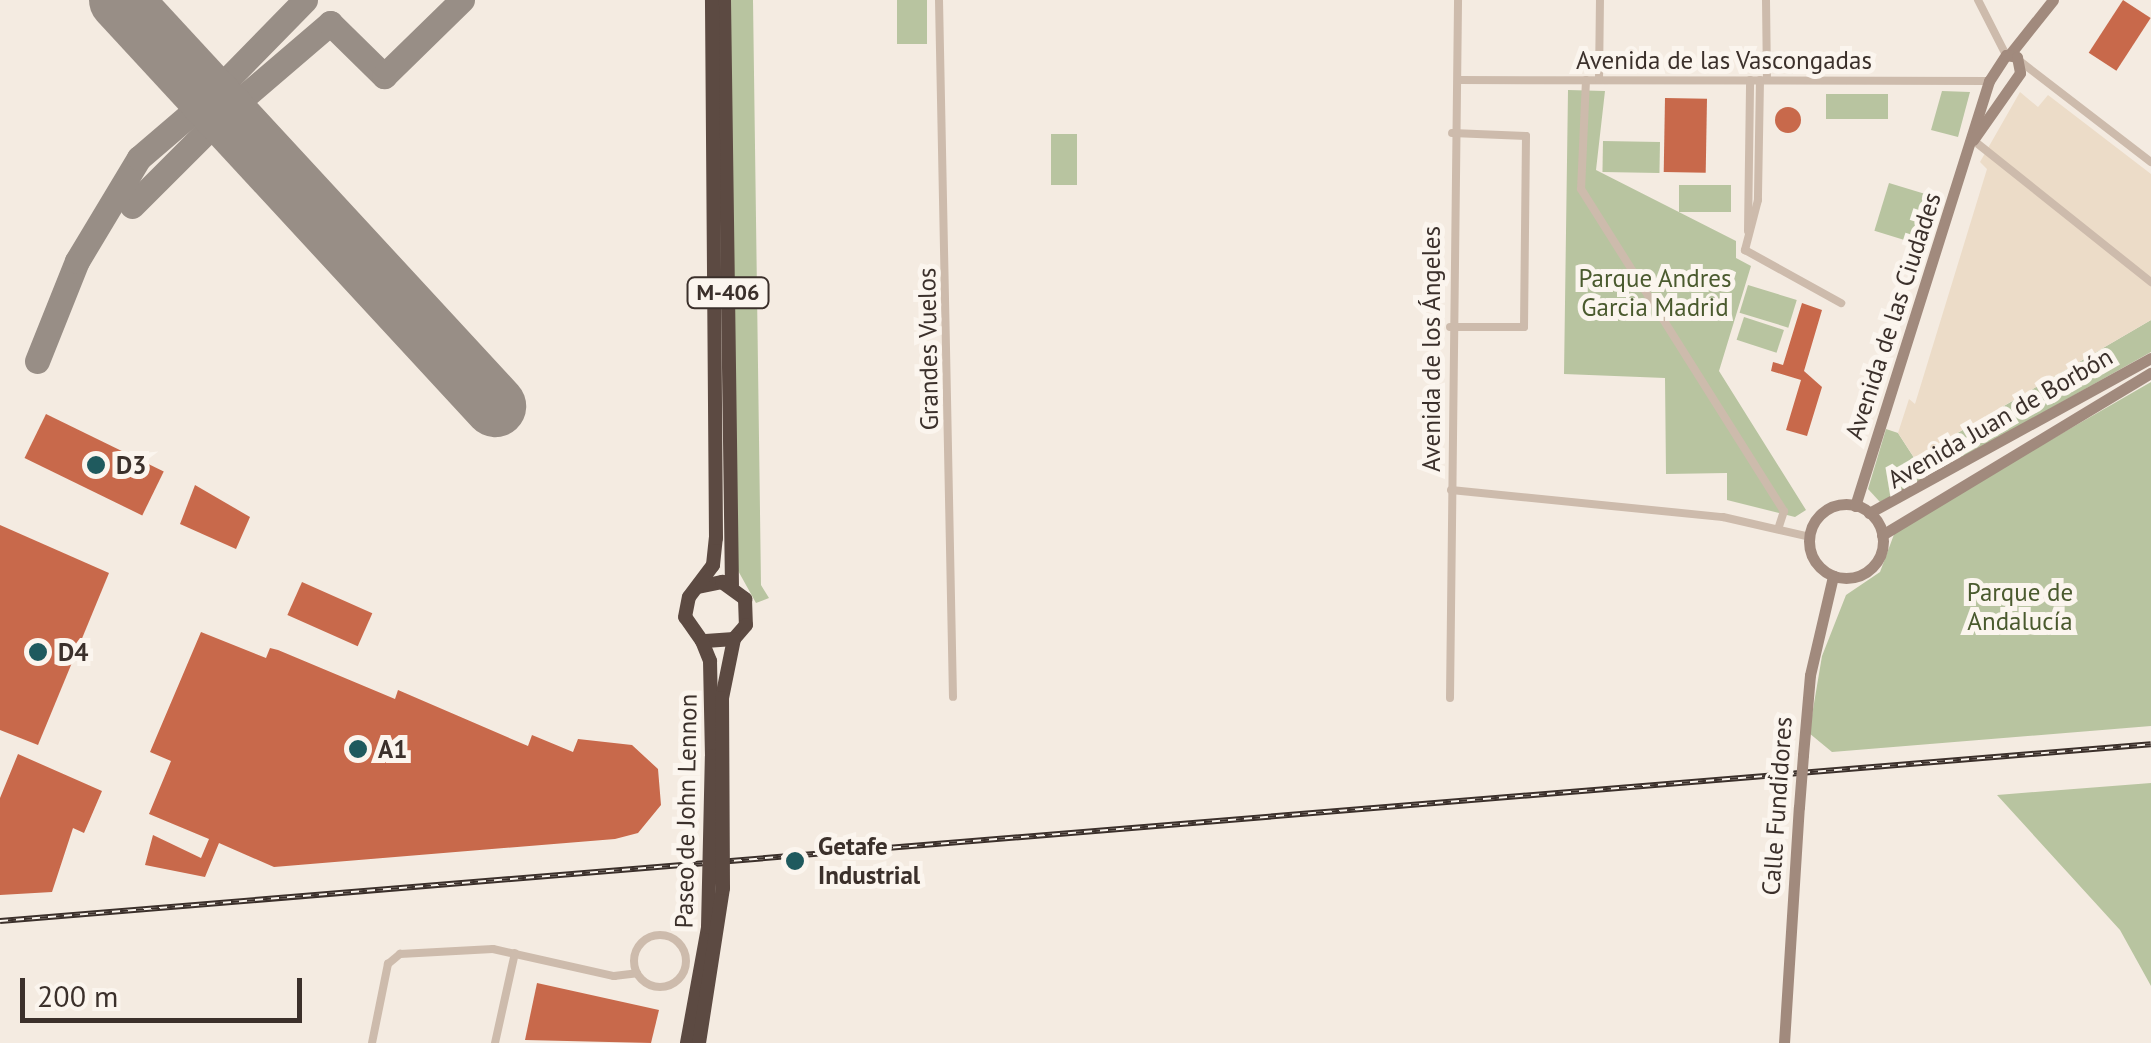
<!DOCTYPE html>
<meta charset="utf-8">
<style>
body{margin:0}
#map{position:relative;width:2151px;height:1043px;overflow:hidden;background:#f4ebe1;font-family:"PT Sans",sans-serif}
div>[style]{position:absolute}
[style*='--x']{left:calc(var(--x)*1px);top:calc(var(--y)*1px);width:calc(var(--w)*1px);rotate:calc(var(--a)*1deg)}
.green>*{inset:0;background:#b8c4a0;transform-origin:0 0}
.plaza>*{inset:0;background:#ecdcc8}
.taxiway>*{height:25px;margin:-12.5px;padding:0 12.5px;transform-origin:12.5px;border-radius:12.5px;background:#988e86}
.runway>*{height:62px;margin:-31px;padding:0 31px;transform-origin:31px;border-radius:31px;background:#988e86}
.building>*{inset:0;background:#c8694b;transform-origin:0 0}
.round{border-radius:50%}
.street>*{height:8px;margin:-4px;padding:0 4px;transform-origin:4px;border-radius:4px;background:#cdbbac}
.street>.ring{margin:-4px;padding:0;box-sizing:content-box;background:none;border:8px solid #cdbbac;border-radius:50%}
.secondary>*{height:11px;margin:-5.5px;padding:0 5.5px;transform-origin:5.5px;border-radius:5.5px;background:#a18a7d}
.secondary>.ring{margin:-5.5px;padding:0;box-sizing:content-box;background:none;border:11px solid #a18a7d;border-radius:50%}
.highway>*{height:14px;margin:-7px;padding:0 7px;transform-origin:7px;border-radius:7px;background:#5c4a42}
.rail>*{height:6px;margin-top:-3px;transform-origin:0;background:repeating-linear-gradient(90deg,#fbf5ee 0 8px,#3b302b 0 16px);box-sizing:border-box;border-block:2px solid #3b302b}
.secondary-bridge>*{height:11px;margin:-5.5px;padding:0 5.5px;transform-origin:5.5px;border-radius:5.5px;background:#a18a7d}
.highway-bridge>*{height:14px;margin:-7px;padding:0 7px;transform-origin:7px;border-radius:7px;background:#5c4a42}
.dots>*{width:28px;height:28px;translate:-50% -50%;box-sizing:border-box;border:5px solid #fbf5ee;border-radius:50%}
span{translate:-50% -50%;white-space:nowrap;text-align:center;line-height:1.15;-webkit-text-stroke:10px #fbf5ee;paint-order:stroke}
.shield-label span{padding:2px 8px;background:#fbf5ee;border:2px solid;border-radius:8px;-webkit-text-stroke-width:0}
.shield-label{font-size:22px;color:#3b302b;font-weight:700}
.street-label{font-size:25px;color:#3b302b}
.park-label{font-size:25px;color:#4a5a2e}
.poi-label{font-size:25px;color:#3b302b;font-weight:700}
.left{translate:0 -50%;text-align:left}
.scale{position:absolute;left:20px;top:978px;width:282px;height:45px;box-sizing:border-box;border:5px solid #3b302b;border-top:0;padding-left:12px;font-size:30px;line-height:35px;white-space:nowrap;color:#3b302b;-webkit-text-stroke:8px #fbf5ee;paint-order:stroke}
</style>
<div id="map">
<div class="green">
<div style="clip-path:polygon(730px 0,753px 0,761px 585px,769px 598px,756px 603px,736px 567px)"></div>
<div style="left:897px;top:0;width:30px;height:44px"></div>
<div style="clip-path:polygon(1568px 90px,1605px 91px,1596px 170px,1736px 241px,1736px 258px,1751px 266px,1719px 371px,1806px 510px,1795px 517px,1727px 500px,1727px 473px,1666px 474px,1665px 378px,1564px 374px)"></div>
<div style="clip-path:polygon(1942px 91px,1970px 92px,1958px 137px,1931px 130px)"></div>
<div style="left:1826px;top:94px;width:62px;height:25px"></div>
<div style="left:1051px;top:134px;width:26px;height:51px"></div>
<div style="left:1603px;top:141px;width:57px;height:31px;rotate:1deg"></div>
<div style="left:1889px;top:183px;width:50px;height:50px;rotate:17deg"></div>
<div style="left:1679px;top:185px;width:52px;height:27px"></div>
<div style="left:1748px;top:285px;width:51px;height:29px;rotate:17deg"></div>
<div style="left:1744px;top:317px;width:42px;height:24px;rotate:18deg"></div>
<div style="clip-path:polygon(2151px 320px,2151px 352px,1962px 458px,1955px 445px,1948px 448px,1944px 441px)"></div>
<div style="clip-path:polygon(2151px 382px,2151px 726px,1832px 752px,1809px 733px,1822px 656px,1846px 595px,1880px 572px,1896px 529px)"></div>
<div style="clip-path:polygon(1886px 429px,1898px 433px,1927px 478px,1880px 502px,1868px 489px)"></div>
<div style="clip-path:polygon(2151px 783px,2151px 986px,2120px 930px,1997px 795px)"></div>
</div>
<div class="plaza">
<div style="clip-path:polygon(2020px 92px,2038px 107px,2048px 95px,2151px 174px,2151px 320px,1945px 440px,1945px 454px,1921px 468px,1898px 433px,1909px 399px,1915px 404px,1987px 169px,1980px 162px)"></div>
</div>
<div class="taxiway">
<div style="--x:305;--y:0;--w:137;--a:134.4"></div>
<div style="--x:209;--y:98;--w:22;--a:47"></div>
<div style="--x:224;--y:114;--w:140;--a:-40.6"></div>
<div style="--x:330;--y:23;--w:76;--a:44.5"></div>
<div style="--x:384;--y:76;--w:109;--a:-44.3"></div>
<div style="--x:132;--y:206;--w:130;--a:-45"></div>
<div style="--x:37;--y:361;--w:108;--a:-68.2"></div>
<div style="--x:77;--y:261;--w:120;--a:-59"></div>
<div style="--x:139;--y:158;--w:92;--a:-40.6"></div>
</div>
<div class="runway">
<div style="--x:120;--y:0;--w:553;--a:47.27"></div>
</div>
<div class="building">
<div style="left:2123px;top:0;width:33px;height:63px;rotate:33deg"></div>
<div style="left:1665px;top:98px;width:42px;height:74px;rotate:1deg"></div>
<div class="round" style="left:1775px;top:107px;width:26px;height:26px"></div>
<div style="clip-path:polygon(1802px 303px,1822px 310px,1804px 371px,1822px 387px,1807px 436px,1786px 430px,1801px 380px,1771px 371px,1773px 362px,1783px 365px)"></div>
<div style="left:46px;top:414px;width:131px;height:49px;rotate:26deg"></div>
<div style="clip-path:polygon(195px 485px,250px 517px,236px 549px,180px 524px)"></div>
<div style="clip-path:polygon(0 525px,109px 573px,38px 745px,0 730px)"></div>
<div style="left:302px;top:582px;width:77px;height:36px;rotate:24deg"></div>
<div style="clip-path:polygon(201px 632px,266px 658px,270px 648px,278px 650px,395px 699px,398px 690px,528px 746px,532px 735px,573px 752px,578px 739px,632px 745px,658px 769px,661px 805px,638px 833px,615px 839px,274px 867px,219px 843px,205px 877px,145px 865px,153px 835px,201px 858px,209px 839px,149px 814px,171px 761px,150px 752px)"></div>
<div style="clip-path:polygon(18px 754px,102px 791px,84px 833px,73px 828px,52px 892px,0 895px,0 798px)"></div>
<div style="clip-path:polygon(537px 983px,659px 1010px,651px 1043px,525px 1040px)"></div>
</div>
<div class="street">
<div style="--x:939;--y:0;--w:697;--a:88.85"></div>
<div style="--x:1766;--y:0;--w:80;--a:89.3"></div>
<div style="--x:1978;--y:0;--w:62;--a:63"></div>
<div style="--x:2021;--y:62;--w:164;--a:37.6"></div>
<div style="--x:1458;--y:80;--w:531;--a:0.11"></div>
<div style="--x:1586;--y:80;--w:109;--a:92.6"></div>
<div style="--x:1581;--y:189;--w:381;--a:57.8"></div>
<div style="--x:1784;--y:511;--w:19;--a:108"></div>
<div style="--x:1599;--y:80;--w:80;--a:-89.3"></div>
<div style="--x:1760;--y:80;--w:120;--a:91"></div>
<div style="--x:1758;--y:200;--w:52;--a:104.6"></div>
<div style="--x:1745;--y:250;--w:110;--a:28.9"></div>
<div style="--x:1973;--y:140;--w:228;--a:38.6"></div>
<div style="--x:1748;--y:231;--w:151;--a:-89.2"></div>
<div style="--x:1450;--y:327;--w:74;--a:0"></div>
<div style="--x:1524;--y:327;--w:191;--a:-89.4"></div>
<div style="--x:1526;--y:136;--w:74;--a:-177.7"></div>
<div style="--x:1451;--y:490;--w:273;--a:5.7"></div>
<div style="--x:1723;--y:517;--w:89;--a:12.9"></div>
<div style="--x:1450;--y:698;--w:698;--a:-89.34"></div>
<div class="ring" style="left:634px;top:935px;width:44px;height:44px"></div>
<div style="--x:372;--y:1043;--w:81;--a:-78.6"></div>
<div style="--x:388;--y:964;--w:16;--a:-40"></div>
<div style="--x:400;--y:954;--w:93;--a:-3.1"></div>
<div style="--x:493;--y:949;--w:124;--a:12.6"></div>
<div style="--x:614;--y:976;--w:23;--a:-7"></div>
<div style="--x:495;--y:1043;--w:92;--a:-77.5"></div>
</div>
<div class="secondary">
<div style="--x:2010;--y:54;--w:69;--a:-51.5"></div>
<div class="ring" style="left:1809px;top:504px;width:63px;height:63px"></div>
<div style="--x:1855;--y:506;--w:446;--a:-72.5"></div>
<div style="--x:1989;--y:81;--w:31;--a:-57"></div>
<div style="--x:2006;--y:55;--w:11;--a:10"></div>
<div style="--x:2017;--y:57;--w:16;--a:79"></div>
<div style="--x:2020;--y:73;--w:82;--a:125"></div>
<div style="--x:1869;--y:513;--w:322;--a:-28.8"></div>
<div style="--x:1882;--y:535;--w:314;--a:-31.1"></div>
<div style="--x:1803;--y:755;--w:80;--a:-85"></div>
<div style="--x:1810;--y:675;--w:102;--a:-76.9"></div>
<div style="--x:1784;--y:1043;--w:236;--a:-86.4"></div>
</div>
<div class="highway">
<div style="--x:724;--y:0;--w:585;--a:89.22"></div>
<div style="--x:698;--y:587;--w:25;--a:-12"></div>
<div style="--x:722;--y:582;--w:29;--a:36"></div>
<div style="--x:745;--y:599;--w:26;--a:88"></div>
<div style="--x:746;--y:625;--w:18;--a:131"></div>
<div style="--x:734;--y:639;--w:32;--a:176"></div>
<div style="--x:702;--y:641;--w:29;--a:-125"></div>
<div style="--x:685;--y:617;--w:20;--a:-79"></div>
<div style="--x:689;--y:597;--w:40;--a:-53"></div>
<div style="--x:713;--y:565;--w:27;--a:-84"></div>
<div style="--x:716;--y:538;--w:538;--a:-90.43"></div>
<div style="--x:702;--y:641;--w:22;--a:68"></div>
<div style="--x:710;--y:661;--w:95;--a:88.8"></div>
<div style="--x:722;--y:698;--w:60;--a:-78.5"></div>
</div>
<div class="rail">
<div style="--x:0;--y:921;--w:2158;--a:-4.7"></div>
</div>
<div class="secondary-bridge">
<div style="--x:1799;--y:807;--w:52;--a:-85.6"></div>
</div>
<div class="highway-bridge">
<div style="--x:687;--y:1043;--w:118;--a:-79.7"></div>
<div style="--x:708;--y:927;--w:171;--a:-88.7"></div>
<div style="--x:699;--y:1043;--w:157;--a:-81.2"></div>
<div style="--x:723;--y:888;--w:190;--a:-90.3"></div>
</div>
<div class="dots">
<div style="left:96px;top:465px;background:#1f5a5e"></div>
<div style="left:38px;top:652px;background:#1f5a5e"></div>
<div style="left:358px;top:749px;background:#1f5a5e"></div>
<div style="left:795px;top:861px;background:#1f5a5e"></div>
</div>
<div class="shield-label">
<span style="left:728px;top:293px">M-406</span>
</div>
<div class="street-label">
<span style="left:1724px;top:60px">Avenida de las Vascongadas</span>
<span style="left:1893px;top:316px;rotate:-72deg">Avenida de las Ciudades</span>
<span style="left:928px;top:349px;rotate:-91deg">Grandes Vuelos</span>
<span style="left:1431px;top:349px;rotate:-90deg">Avenida de los Ángeles</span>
<span style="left:2000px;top:418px;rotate:-30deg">Avenida Juan de Borbón</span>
<span style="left:1777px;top:806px;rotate:-86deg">Calle Fundidores</span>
<span style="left:686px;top:811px;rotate:-89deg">Paseo de John Lennon</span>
</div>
<div class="park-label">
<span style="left:1655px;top:293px">Parque Andres<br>Garcia Madrid</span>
<span style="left:2020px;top:607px">Parque de<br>Andalucía</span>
</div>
<div class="poi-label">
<span class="left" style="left:116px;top:465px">D3</span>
<span class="left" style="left:58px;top:652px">D4</span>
<span class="left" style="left:378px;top:749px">A1</span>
<span class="left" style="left:818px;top:861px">Getafe<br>Industrial</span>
</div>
<div class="scale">200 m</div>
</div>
